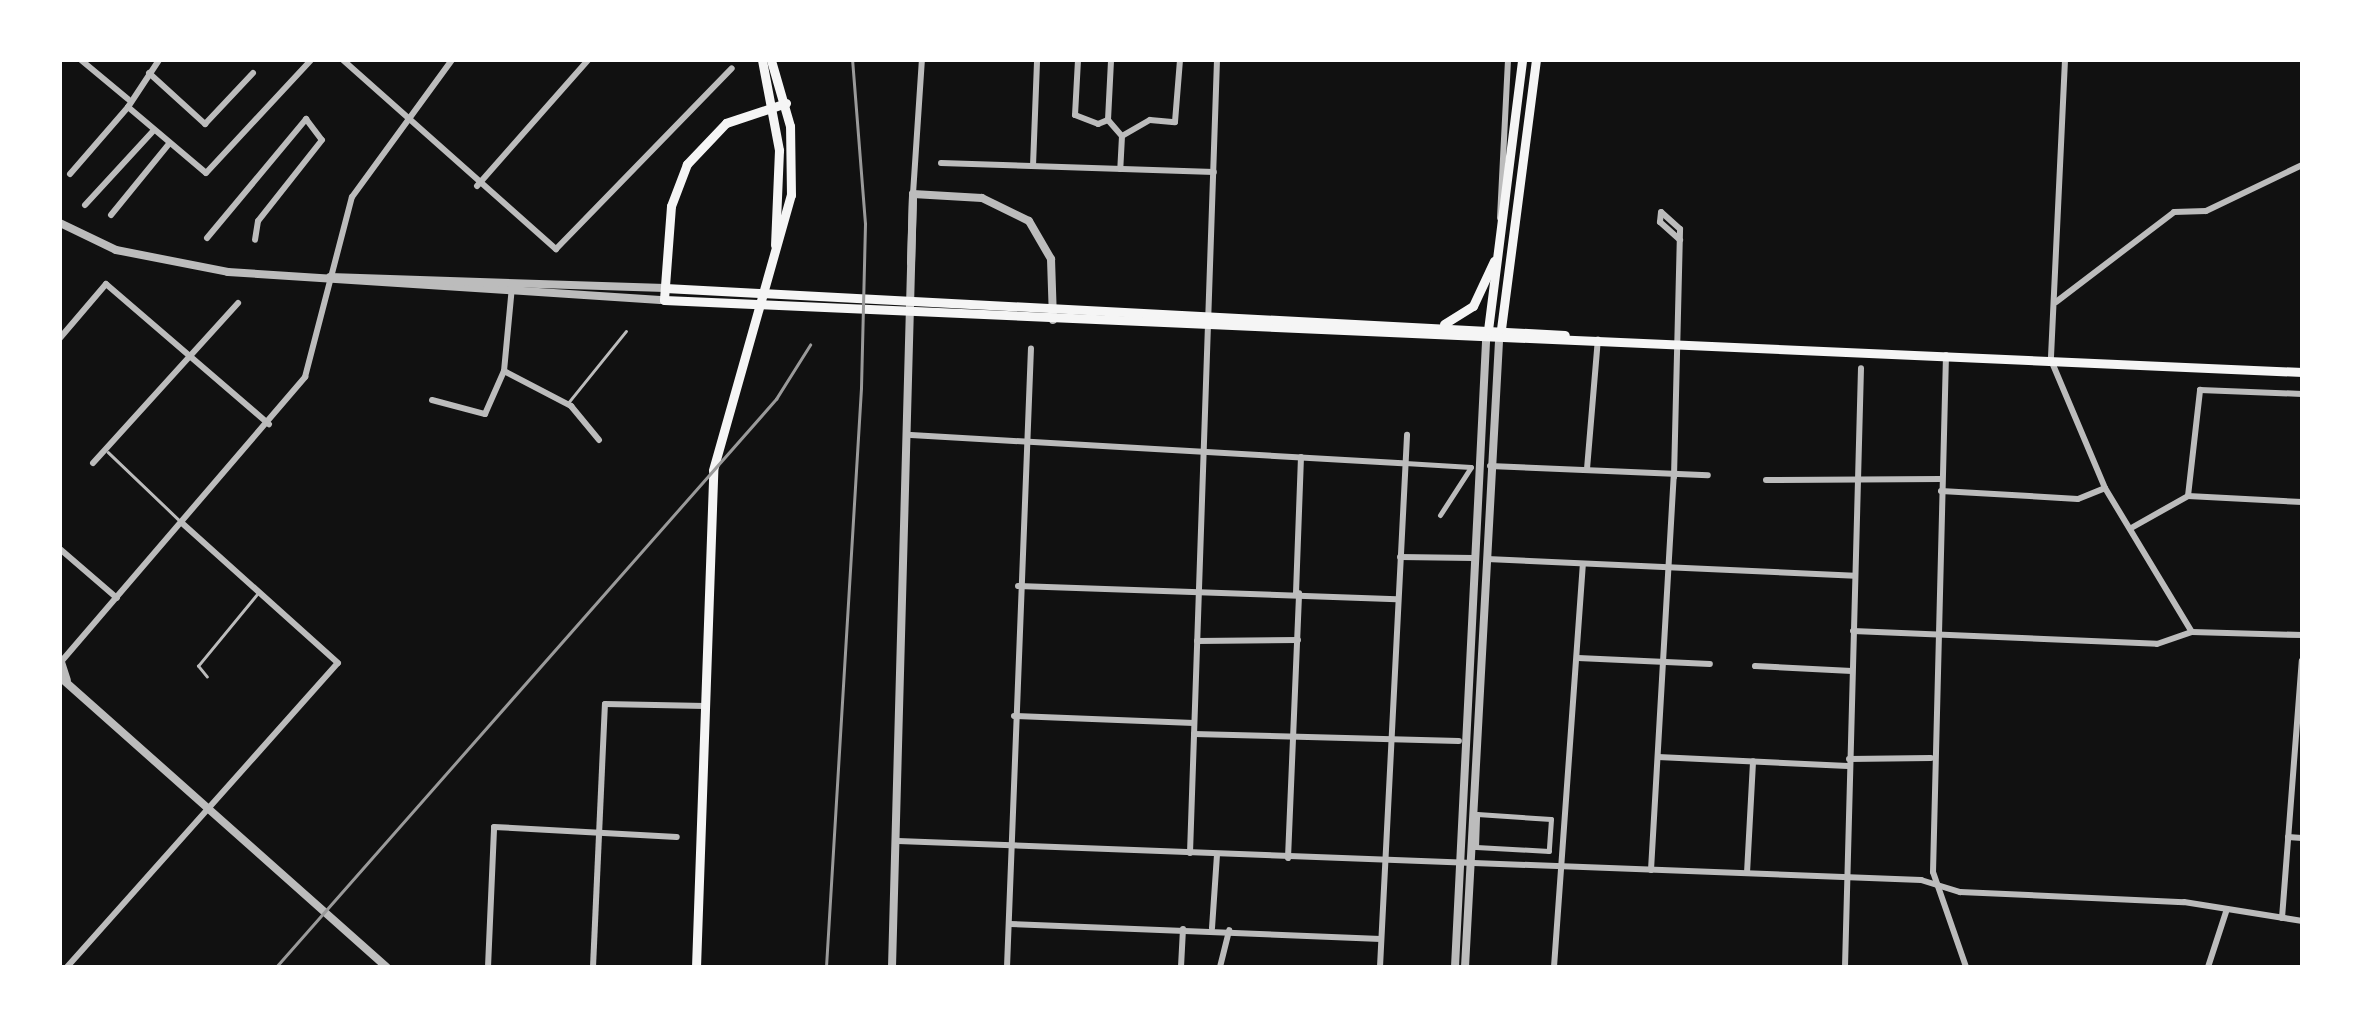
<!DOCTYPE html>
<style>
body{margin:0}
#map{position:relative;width:2362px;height:1027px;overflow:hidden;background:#111;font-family:Figtree,sans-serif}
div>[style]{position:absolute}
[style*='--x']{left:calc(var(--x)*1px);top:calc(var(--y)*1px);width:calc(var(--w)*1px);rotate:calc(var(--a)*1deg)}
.service>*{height:2.5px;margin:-1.25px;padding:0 1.25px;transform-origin:1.25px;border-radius:1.25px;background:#bcbcbc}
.pedestrian>*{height:5px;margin:-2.5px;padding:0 2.5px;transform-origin:2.5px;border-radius:2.5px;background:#bcbcbc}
.minor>*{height:6px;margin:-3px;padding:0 3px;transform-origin:3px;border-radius:3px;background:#bcbcbc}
.tertiary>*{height:8px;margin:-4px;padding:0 4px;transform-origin:4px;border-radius:4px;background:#bcbcbc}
.secondary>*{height:9px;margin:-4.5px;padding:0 4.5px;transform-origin:4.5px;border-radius:4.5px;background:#f5f5f5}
.rail>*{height:2.5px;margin:-1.25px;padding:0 1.25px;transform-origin:1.25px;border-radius:1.25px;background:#9a9a9a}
span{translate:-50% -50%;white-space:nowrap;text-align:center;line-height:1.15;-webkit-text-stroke:10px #fff;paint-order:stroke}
.frame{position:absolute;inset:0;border:62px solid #fff;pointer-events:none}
</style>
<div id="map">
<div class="service">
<div style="--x:568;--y:403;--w:92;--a:-51.1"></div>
<div style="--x:108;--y:452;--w:97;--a:43.7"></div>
<div style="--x:207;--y:677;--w:14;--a:-129"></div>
<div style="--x:198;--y:666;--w:94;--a:-50.6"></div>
</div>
<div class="pedestrian">
<div style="--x:1405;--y:463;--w:66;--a:3.5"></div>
<div style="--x:1440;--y:515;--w:57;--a:-57.1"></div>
<div style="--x:1477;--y:814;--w:74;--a:3.9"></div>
<div style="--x:1551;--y:819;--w:32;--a:94"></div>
<div style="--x:1549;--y:851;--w:73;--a:-176.9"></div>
<div style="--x:1476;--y:847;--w:33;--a:-88"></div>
</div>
<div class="minor">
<div style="--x:81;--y:60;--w:61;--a:39.7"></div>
<div style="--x:159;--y:60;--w:56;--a:123.4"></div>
<div style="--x:128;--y:107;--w:102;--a:40.2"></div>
<div style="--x:206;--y:173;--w:154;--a:-47.1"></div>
<div style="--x:343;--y:60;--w:285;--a:41.6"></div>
<div style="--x:556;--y:249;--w:252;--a:-45.8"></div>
<div style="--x:1078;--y:60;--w:55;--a:93.1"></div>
<div style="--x:1075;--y:115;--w:25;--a:21"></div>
<div style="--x:1098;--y:124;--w:11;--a:-22"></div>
<div style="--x:1108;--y:120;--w:60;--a:-87.1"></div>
<div style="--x:2065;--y:60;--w:300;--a:92.7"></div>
<div style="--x:2051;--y:360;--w:139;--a:67.1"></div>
<div style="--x:2105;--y:488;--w:168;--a:58.9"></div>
<div style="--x:149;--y:73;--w:76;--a:42.3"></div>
<div style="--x:205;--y:124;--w:70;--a:-46.7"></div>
<div style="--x:1108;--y:120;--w:21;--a:49"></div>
<div style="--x:1122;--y:136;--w:33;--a:93"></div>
<div style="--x:1122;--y:136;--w:32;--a:-30"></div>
<div style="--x:1150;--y:120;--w:25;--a:5"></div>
<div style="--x:1175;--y:122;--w:62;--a:-85.4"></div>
<div style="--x:941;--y:163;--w:273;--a:1.9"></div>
<div style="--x:1033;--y:166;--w:106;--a:-87.8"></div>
<div style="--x:70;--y:174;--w:89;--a:-49.1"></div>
<div style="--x:477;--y:186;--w:168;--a:-48.6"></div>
<div style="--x:913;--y:194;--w:134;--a:-86.2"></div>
<div style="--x:85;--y:205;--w:102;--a:-47.4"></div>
<div style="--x:111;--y:215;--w:92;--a:-50.8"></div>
<div style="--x:1500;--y:218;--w:158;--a:-87.1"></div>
<div style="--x:207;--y:238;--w:155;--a:-50.2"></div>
<div style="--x:306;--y:119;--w:26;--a:53"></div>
<div style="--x:322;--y:140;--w:103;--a:128.3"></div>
<div style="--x:258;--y:221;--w:19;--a:99"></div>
<div style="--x:2056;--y:302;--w:148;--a:-37.3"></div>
<div style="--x:2174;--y:212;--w:32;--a:-2"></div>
<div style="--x:2206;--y:211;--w:106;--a:-25.6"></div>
<div style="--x:60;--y:338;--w:71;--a:-49.6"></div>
<div style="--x:106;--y:284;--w:215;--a:40.7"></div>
<div style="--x:1946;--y:355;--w:517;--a:91.44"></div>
<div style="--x:1933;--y:872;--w:101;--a:70.8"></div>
<div style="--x:504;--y:371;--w:76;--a:27.6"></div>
<div style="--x:571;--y:406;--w:44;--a:50.5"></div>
<div style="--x:432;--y:400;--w:55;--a:14.8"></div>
<div style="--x:485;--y:414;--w:47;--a:-66.2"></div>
<div style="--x:504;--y:371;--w:85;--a:-84.6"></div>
<div style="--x:911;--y:435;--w:492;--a:3.3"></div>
<div style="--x:93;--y:463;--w:216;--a:-47.8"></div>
<div style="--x:1490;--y:466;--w:218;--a:2.4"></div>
<div style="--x:1587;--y:469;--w:130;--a:-85.2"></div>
<div style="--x:1766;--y:480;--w:175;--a:-0.3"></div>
<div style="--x:1941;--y:491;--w:137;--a:3.3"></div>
<div style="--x:2078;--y:499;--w:29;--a:-22"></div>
<div style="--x:2188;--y:496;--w:107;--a:-83.5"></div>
<div style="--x:2200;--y:390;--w:102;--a:2.2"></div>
<div style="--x:2133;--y:527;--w:63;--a:-29.4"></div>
<div style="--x:2188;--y:496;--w:114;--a:3"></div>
<div style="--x:60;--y:549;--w:75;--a:40.7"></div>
<div style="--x:1400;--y:557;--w:73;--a:0.8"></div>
<div style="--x:1487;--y:559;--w:368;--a:2.6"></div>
<div style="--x:1018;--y:586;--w:379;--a:2"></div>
<div style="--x:1296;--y:593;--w:136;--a:-87.9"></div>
<div style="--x:1853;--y:631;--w:304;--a:2.4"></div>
<div style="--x:2157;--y:644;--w:37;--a:-19"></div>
<div style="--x:2192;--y:632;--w:110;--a:1.6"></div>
<div style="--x:1197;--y:641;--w:101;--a:-0.6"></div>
<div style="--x:1578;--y:658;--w:132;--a:2.6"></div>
<div style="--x:60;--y:663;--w:377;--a:-49.4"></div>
<div style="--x:305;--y:377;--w:186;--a:-75.4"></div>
<div style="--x:352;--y:197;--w:170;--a:-53.9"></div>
<div style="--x:1755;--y:666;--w:97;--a:3"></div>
<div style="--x:1014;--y:716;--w:180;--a:2.2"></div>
<div style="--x:1194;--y:734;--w:265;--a:1.5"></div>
<div style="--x:1658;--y:757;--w:190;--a:2.7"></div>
<div style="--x:1849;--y:759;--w:82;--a:-0.7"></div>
<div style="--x:2288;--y:837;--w:14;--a:4"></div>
<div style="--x:898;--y:841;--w:1024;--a:2.18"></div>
<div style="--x:1921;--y:880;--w:41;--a:17.1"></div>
<div style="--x:1960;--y:892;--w:224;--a:2.6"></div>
<div style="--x:2184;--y:902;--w:120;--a:9.1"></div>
<div style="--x:1190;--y:853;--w:793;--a:-88.05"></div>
<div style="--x:1288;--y:858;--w:265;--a:-87.6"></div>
<div style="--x:1651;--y:870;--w:394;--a:-86.7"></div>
<div style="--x:1674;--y:477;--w:248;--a:-88.6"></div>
<div style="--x:1680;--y:229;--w:25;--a:-138"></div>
<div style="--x:1661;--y:212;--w:10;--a:96"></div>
<div style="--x:1660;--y:222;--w:27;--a:42"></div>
<div style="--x:1747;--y:873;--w:112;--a:-86.9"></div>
<div style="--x:2282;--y:918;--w:258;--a:-85.6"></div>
<div style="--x:1010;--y:924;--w:371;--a:2.3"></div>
<div style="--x:1212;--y:928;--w:73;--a:-86.1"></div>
<div style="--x:67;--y:967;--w:407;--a:-48.3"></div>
<div style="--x:338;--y:663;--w:210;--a:-138.1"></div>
<div style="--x:488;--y:967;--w:140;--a:-87.5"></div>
<div style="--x:494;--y:827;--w:183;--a:3.1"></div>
<div style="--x:593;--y:967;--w:263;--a:-87.4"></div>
<div style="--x:605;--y:704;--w:100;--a:1.1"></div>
<div style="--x:1007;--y:967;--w:619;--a:-87.78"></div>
<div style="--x:1181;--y:967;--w:38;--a:-87"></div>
<div style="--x:1220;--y:967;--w:38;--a:-76"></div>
<div style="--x:1380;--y:967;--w:533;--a:-87.09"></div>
<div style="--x:1554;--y:967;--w:402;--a:-85.9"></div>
<div style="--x:1845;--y:967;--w:599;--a:-88.47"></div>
<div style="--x:2208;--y:967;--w:61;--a:-71.9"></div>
</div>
<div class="tertiary">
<div style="--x:913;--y:194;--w:69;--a:3.3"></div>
<div style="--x:982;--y:198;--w:52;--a:26.1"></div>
<div style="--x:1029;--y:221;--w:44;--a:59.9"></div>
<div style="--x:1051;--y:259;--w:61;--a:88.1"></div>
<div style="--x:60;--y:223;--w:62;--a:25.7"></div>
<div style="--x:116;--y:250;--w:114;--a:11.1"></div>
<div style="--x:228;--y:272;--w:437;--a:3.7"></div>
<div style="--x:911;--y:263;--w:69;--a:-88.3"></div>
<div style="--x:330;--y:277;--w:335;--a:1.9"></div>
<div style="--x:60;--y:659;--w:22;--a:72"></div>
<div style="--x:60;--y:677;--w:437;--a:41.6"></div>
<div style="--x:892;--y:967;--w:773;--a:-88.44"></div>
<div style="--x:1455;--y:967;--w:627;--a:-87.16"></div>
<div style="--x:1465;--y:967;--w:626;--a:-86.89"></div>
</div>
<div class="secondary">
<div style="--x:762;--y:60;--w:92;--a:79.3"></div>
<div style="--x:779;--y:150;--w:95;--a:92.4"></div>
<div style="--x:786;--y:103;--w:63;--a:161.6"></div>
<div style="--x:726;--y:123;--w:57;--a:133.6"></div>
<div style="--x:687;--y:164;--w:45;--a:110.9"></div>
<div style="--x:671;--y:206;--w:94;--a:94.3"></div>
<div style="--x:664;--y:300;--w:1640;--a:2.52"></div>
<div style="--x:665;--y:288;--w:901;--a:2.99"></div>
<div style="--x:1444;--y:324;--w:34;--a:-32"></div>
<div style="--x:1473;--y:306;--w:50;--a:-65"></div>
<div style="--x:1501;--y:329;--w:271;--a:-82.6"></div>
<div style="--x:1488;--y:330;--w:272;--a:-82.8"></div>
<div style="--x:696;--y:967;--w:497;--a:-88"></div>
<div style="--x:713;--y:470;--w:286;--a:-74.2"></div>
<div style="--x:791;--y:195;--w:69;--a:-90.8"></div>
<div style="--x:790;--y:126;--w:69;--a:-106.1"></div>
</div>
<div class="rail">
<div style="--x:276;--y:967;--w:757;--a:-48.64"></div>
<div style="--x:776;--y:399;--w:64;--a:-57.8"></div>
<div style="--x:826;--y:967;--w:580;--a:-86.54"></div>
<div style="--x:861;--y:388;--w:164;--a:-88.6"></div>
<div style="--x:865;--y:224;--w:165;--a:-94.5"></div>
</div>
<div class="frame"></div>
</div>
